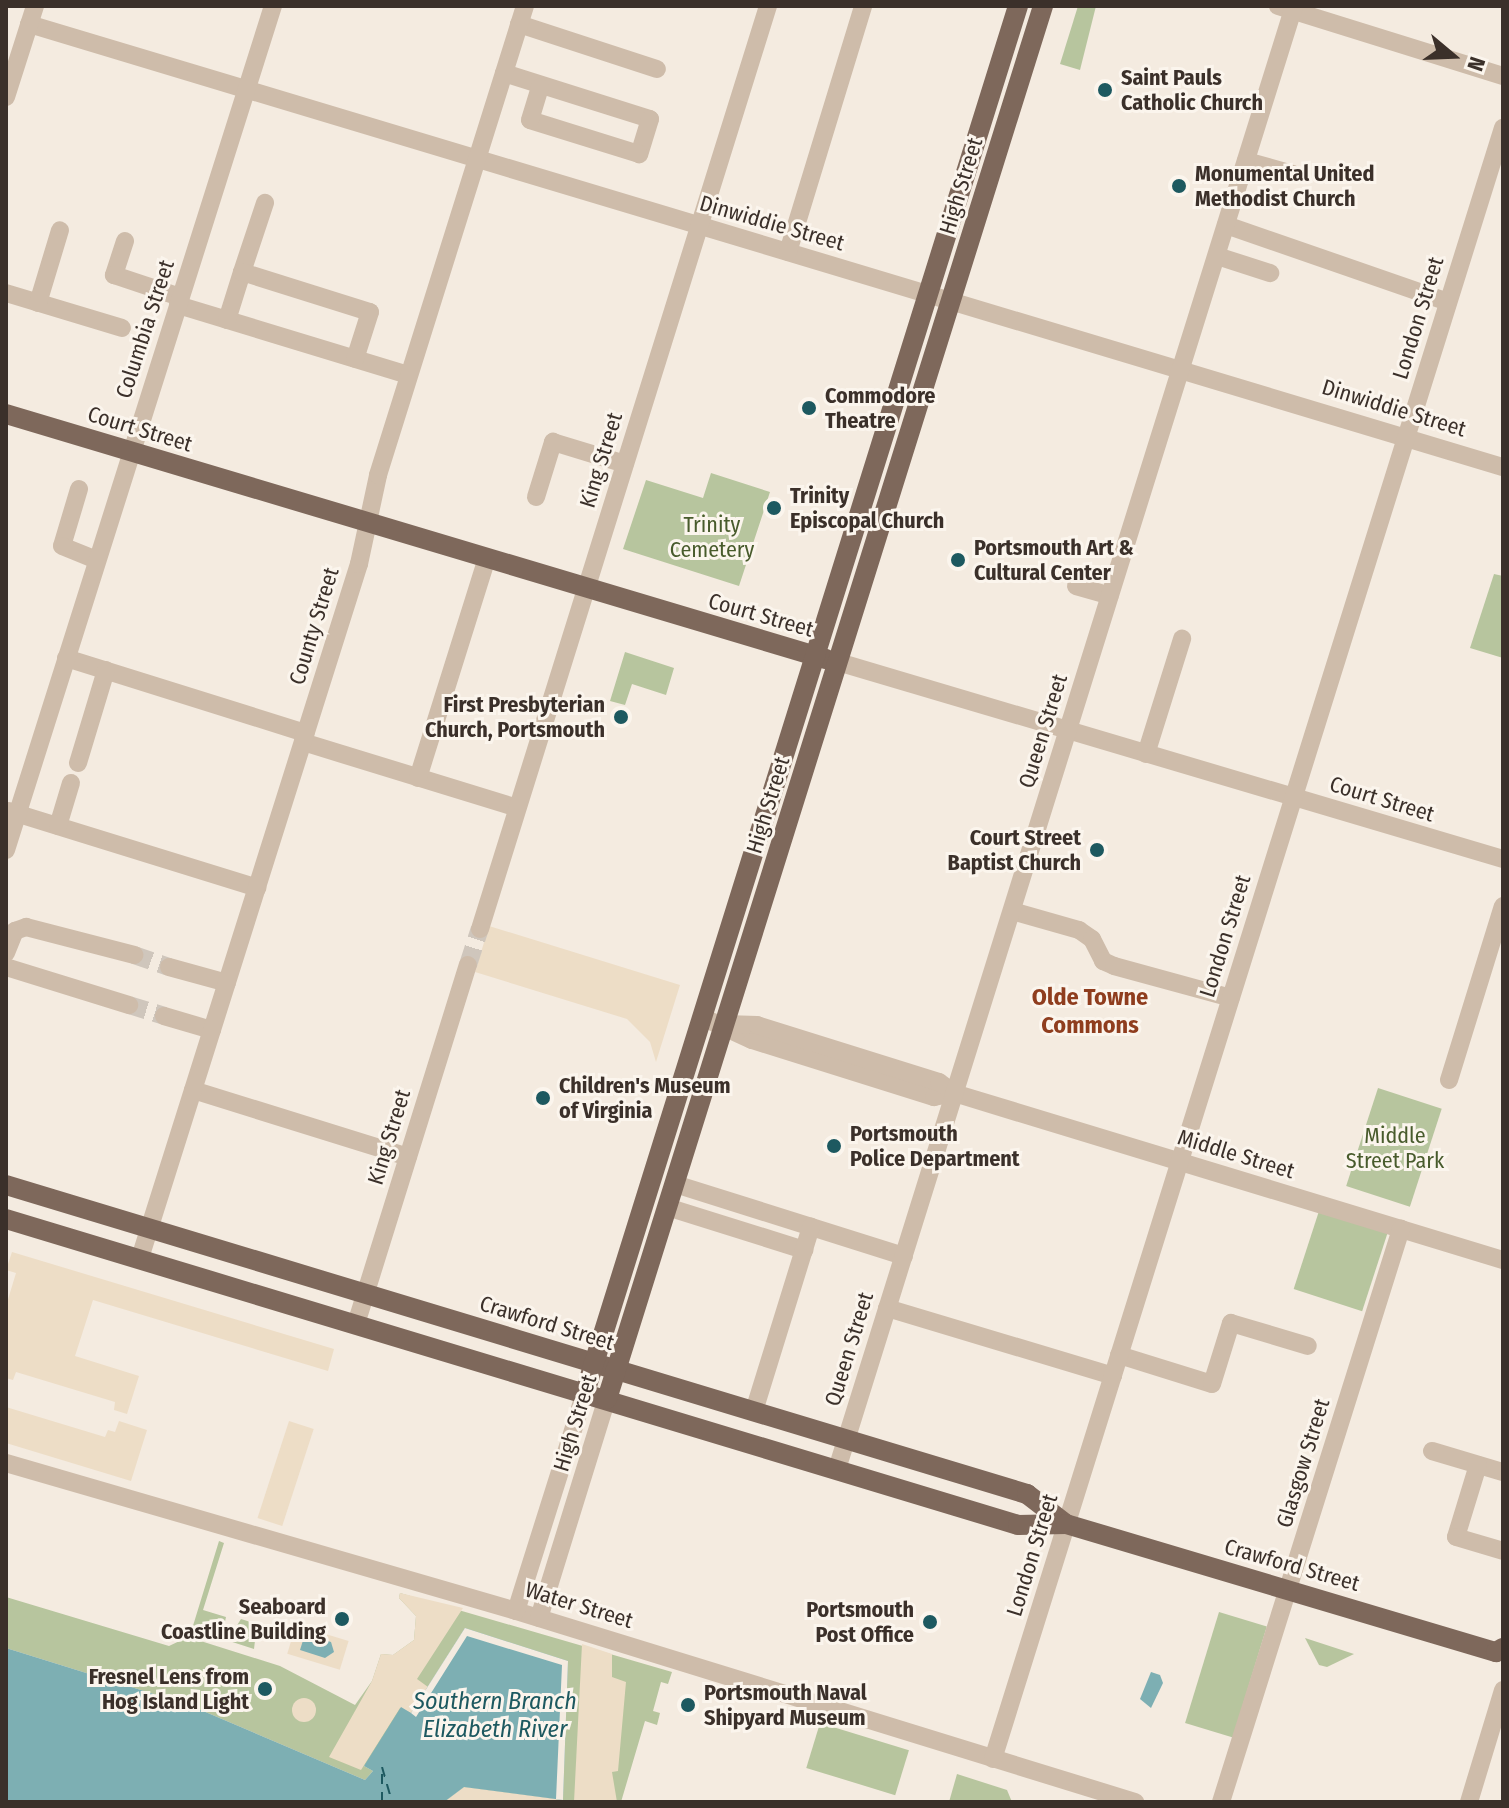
<!DOCTYPE html>
<style>
body{margin:0}
#map{position:relative;width:1509px;height:1808px;overflow:hidden;background:#f4ebe0;font-family:"Fira Sans Condensed",sans-serif}
div>[style]{position:absolute}
[style*='--x']{left:calc(var(--x)*1px);top:calc(var(--y)*1px);width:calc(var(--w)*1px);rotate:calc(var(--a)*1deg)}
.green>*{inset:0;background:#b7c59e;transform-origin:0 0}
.plaza>*{inset:0;background:#edddc6;transform-origin:0 0}
.round{border-radius:50%}
.water>*{inset:0;background:#7dafb3}
.pier>*{inset:0;background:#f4ebe0}
.ferry>*{height:2px;margin-top:-1px;transform-origin:0;background:repeating-linear-gradient(90deg,#1d5960 0 10px,transparent 0 18px)}
.minor-tunnel>*{height:18px;margin-top:-9px;transform-origin:0;background:repeating-linear-gradient(90deg,#cfc6bc 0 18px,transparent 0 27px)}
.minor>*{height:18px;margin:-9px;padding:0 9px;transform-origin:9px;border-radius:9px;background:#cebcaa}
.major>*{height:20px;margin:-10px;padding:0 10px;transform-origin:10px;border-radius:10px;background:#7e685b}
.dots>*{width:22px;height:22px;translate:-50% -50%;box-sizing:border-box;border:4px solid #fbf5ed;border-radius:50%}
span{translate:-50% -50%;white-space:nowrap;text-align:center;line-height:1.15;-webkit-text-stroke:6px #fbf5ed;paint-order:stroke}
.poi-label{font-size:22px;color:#3b302a;font-weight:700}
.left{translate:0 -50%;text-align:left}
.right{translate:-100% -50%;text-align:right}
.street-label{font-size:22px;color:#3b302a}
.park-label{font-size:22px;color:#485b2c}
.neighbourhood-label{font-size:24px;color:#8f3d1e;font-weight:700}
.water-label{font-size:24px;color:#1d5960;font-style:italic}
.frame{position:absolute;inset:0;border:8px solid #3b302a;pointer-events:none}
.north{position:absolute;left:1413px;top:16px;width:80px;height:80px;-webkit-text-stroke:6px #fbf5ed;paint-order:stroke;rotate:109deg;font-size:22px;font-weight:700;line-height:32px;text-align:center;color:#3b302a}
.north::after{content:'';display:block;margin:auto;width:28px;height:36px;background:#3b302a;clip-path:polygon(50% 0,100% 100%,50% 72%,0 100%)}
</style>
<div id="map">
<div class="green">
<div style="clip-path:polygon(1078px 6px,1096px 6px,1080px 70px,1060px 64px)"></div>
<div style="clip-path:polygon(711px 473px,770px 492px,739px 586px,623px 549px,646px 480px,703px 498px)"></div>
<div style="clip-path:polygon(1494px 574px,1503px 576px,1503px 658px,1470px 648px)"></div>
<div style="clip-path:polygon(625px 652px,674px 668px,666px 695px,632px 684px,625px 705px,610px 701px)"></div>
<div style="left:1378px;top:1088px;width:67px;height:103px;rotate:18deg"></div>
<div style="left:1319px;top:1211px;width:72px;height:82px;rotate:18deg"></div>
<div style="clip-path:polygon(219px 1541px,224px 1543px,203px 1610px,226px 1617px,224px 1626px,234px 1630px,241px 1619px,257px 1624px,254px 1649px,192px 1629px)"></div>
<div style="clip-path:polygon(400px 1593px,672px 1672px,668px 1684px,661px 1682px,653px 1711px,660px 1713px,657px 1725px,645px 1721px,621px 1802px,444px 1802px,464px 1787px,563px 1800px,465px 1628px,411px 1713px,364px 1766px,373px 1771px,365px 1780px,189px 1705px,6px 1648px,6px 1597px,169px 1646px,188px 1637px,280px 1666px,355px 1705px,372px 1681px,381px 1654px,393px 1655px,414px 1640px,416px 1616px,399px 1598px)"></div>
<div style="left:1219px;top:1612px;width:50px;height:116px;rotate:17deg"></div>
<div style="clip-path:polygon(1305px 1638px,1354px 1654px,1327px 1667px,1319px 1665px)"></div>
<div style="left:820px;top:1723px;width:93px;height:47px;rotate:17deg"></div>
<div style="clip-path:polygon(957px 1774px,1007px 1790px,1012px 1802px,949px 1802px)"></div>
</div>
<div class="plaza">
<div style="clip-path:polygon(489px 926px,680px 985px,656px 1062px,650px 1042px,627px 1019px,475px 972px)"></div>
<div style="clip-path:polygon(12px 1252px,334px 1349px,328px 1371px,93px 1300px,75px 1356px,139px 1376px,127px 1414px,114px 1410px,115px 1402px,16px 1372px,13px 1380px,6px 1378px,6px 1306px,16px 1273px,6px 1270px)"></div>
<div style="clip-path:polygon(6px 1407px,105px 1437px,108px 1430px,115px 1432px,119px 1421px,147px 1430px,131px 1481px,6px 1443px)"></div>
<div style="left:289px;top:1421px;width:26px;height:102px;rotate:18deg"></div>
<div style="clip-path:polygon(400px 1593px,463px 1608px,417px 1679px,428px 1687px,411px 1713px,400px 1708px,361px 1770px,329px 1757px,372px 1681px,381px 1654px,393px 1655px,414px 1640px,416px 1616px,399px 1598px)"></div>
<div style="left:296px;top:1625px;width:55px;height:30px;rotate:17deg"></div>
<div style="clip-path:polygon(582px 1644px,612px 1654px,612px 1677px,626px 1682px,618px 1771px,612px 1772px,617px 1802px,574px 1802px)"></div>
<div class="round" style="left:292px;top:1698px;width:24px;height:24px"></div>
<div style="clip-path:polygon(464px 1787px,563px 1800px,567px 1802px,444px 1802px)"></div>
</div>
<div class="water">
<div style="clip-path:polygon(465px 1628px,568px 1661px,563px 1800px,464px 1787px,444px 1802px,6px 1802px,6px 1648px,189px 1705px,365px 1780px,373px 1771px,364px 1766px,401px 1707px,411px 1713px)"></div>
<div style="clip-path:polygon(305px 1634px,331px 1642px,334px 1652px,325px 1658px,300px 1650px)"></div>
<div style="clip-path:polygon(1151px 1672px,1160px 1675px,1163px 1683px,1151px 1708px,1140px 1699px)"></div>
</div>
<div class="pier">
<div style="clip-path:polygon(465px 1628px,568px 1661px,563px 1800px,556px 1799px,562px 1665px,467px 1636px,416px 1717px,411px 1713px)"></div>
</div>
<div class="ferry">
<div style="--x:382;--y:1767;--w:36;--a:74"></div>
<div style="--x:382;--y:1802;--w:31;--a:-90"></div>
</div>
<div class="minor-tunnel">
<div style="--x:134;--y:955;--w:37;--a:19"></div>
<div style="--x:468;--y:965;--w:38;--a:-72"></div>
<div style="--x:129;--y:1005;--w:37;--a:17"></div>
</div>
<div class="minor">
<div style="--x:1278;--y:6;--w:236;--a:17.3"></div>
<div style="--x:29;--y:24;--w:1539;--a:16.73"></div>
<div style="--x:519;--y:24;--w:145;--a:18.1"></div>
<div style="--x:504;--y:73;--w:153;--a:17.5"></div>
<div style="--x:650;--y:119;--w:37;--a:107"></div>
<div style="--x:639;--y:154;--w:114;--a:-162.7"></div>
<div style="--x:530;--y:120;--w:34;--a:-73"></div>
<div style="--x:6;--y:97;--w:96;--a:-72.3"></div>
<div style="--x:1246;--y:161;--w:49;--a:15.5"></div>
<div style="--x:1226;--y:225;--w:235;--a:19.1"></div>
<div style="--x:125;--y:241;--w:36;--a:108"></div>
<div style="--x:114;--y:275;--w:70;--a:18.4"></div>
<div style="--x:788;--y:252;--w:257;--a:-73"></div>
<div style="--x:1217;--y:256;--w:56;--a:17.8"></div>
<div style="--x:242;--y:272;--w:73;--a:-71.6"></div>
<div style="--x:6;--y:293;--w:121;--a:16.8"></div>
<div style="--x:38;--y:303;--w:76;--a:-73.2"></div>
<div style="--x:178;--y:305;--w:241;--a:16.9"></div>
<div style="--x:227;--y:320;--w:50;--a:-72.6"></div>
<div style="--x:242;--y:272;--w:134;--a:17.4"></div>
<div style="--x:370;--y:312;--w:49;--a:107.7"></div>
<div style="--x:79;--y:489;--w:59;--a:106.6"></div>
<div style="--x:62;--y:546;--w:37;--a:22"></div>
<div style="--x:536;--y:497;--w:58;--a:-72.8"></div>
<div style="--x:553;--y:442;--w:75;--a:17"></div>
<div style="--x:1076;--y:586;--w:35;--a:16"></div>
<div style="--x:66;--y:658;--w:251;--a:17.4"></div>
<div style="--x:838;--y:662;--w:694;--a:16.5"></div>
<div style="--x:303;--y:742;--w:224;--a:17.1"></div>
<div style="--x:1146;--y:754;--w:121;--a:-72.6"></div>
<div style="--x:78;--y:763;--w:97;--a:-73.2"></div>
<div style="--x:418;--y:778;--w:231;--a:-72.6"></div>
<div style="--x:9;--y:811;--w:260;--a:17.2"></div>
<div style="--x:58;--y:826;--w:45;--a:-73.2"></div>
<div style="--x:6;--y:850;--w:885;--a:-72.45"></div>
<div style="--x:1012;--y:911;--w:70;--a:15.8"></div>
<div style="--x:1079;--y:930;--w:16;--a:35"></div>
<div style="--x:1092;--y:939;--w:25;--a:63"></div>
<div style="--x:1103;--y:961;--w:12;--a:24"></div>
<div style="--x:1114;--y:966;--w:121;--a:15.3"></div>
<div style="--x:480;--y:929;--w:967;--a:-72.67"></div>
<div style="--x:6;--y:953;--w:24;--a:-68"></div>
<div style="--x:15;--y:931;--w:12;--a:-20"></div>
<div style="--x:26;--y:927;--w:112;--a:14.5"></div>
<div style="--x:6;--y:967;--w:129;--a:17.2"></div>
<div style="--x:169;--y:967;--w:60;--a:15.4"></div>
<div style="--x:164;--y:1016;--w:50;--a:16.3"></div>
<div style="--x:702;--y:1017;--w:55;--a:24.7"></div>
<div style="--x:752;--y:1040;--w:191;--a:17.4"></div>
<div style="--x:934;--y:1097;--w:20;--a:-11"></div>
<div style="--x:725;--y:1024;--w:32;--a:2"></div>
<div style="--x:757;--y:1025;--w:191;--a:17.4"></div>
<div style="--x:939;--y:1082;--w:19;--a:36"></div>
<div style="--x:954;--y:1093;--w:574;--a:16.92"></div>
<div style="--x:1449;--y:1080;--w:182;--a:-72.8"></div>
<div style="--x:193;--y:1090;--w:225;--a:17.3"></div>
<div style="--x:675;--y:1184;--w:240;--a:17.5"></div>
<div style="--x:667;--y:1207;--w:144;--a:17.4"></div>
<div style="--x:140;--y:1258;--w:728;--a:-72.49"></div>
<div style="--x:359;--y:564;--w:91;--a:-77.9"></div>
<div style="--x:378;--y:475;--w:491;--a:-72.6"></div>
<div style="--x:887;--y:1308;--w:236;--a:16.7"></div>
<div style="--x:356;--y:1324;--w:376;--a:-72.7"></div>
<div style="--x:1119;--y:1355;--w:97;--a:17.3"></div>
<div style="--x:1212;--y:1384;--w:64;--a:-72.7"></div>
<div style="--x:1231;--y:1323;--w:80;--a:16.6"></div>
<div style="--x:754;--y:1411;--w:193;--a:-72.8"></div>
<div style="--x:1432;--y:1451;--w:74;--a:16.5"></div>
<div style="--x:6;--y:1463;--w:531;--a:16.18"></div>
<div style="--x:516;--y:1611;--w:648;--a:17.15"></div>
<div style="--x:1478;--y:1465;--w:75;--a:107"></div>
<div style="--x:1456;--y:1537;--w:49;--a:16.6"></div>
<div style="--x:837;--y:1469;--w:1533;--a:-72.65"></div>
<div style="--x:516;--y:1611;--w:230;--a:-72.5"></div>
<div style="--x:539;--y:1618;--w:229;--a:-72.8"></div>
<div style="--x:993;--y:1759;--w:1709;--a:-72.64"></div>
<div style="--x:1221;--y:1802;--w:601;--a:-72.56"></div>
<div style="--x:1469;--y:1802;--w:117;--a:-73.1"></div>
</div>
<div class="major">
<div style="--x:6;--y:414;--w:856;--a:16.64"></div>
<div style="--x:6;--y:1185;--w:1067;--a:16.84"></div>
<div style="--x:1027;--y:1494;--w:49;--a:37.6"></div>
<div style="--x:6;--y:1219;--w:1057;--a:16.82"></div>
<div style="--x:1018;--y:1525;--w:48;--a:-1.2"></div>
<div style="--x:1066;--y:1524;--w:449;--a:16.6"></div>
<div style="--x:1496;--y:1652;--w:8;--a:-30"></div>
<div style="--x:585;--y:1392;--w:1452;--a:-72.65"></div>
<div style="--x:607;--y:1399;--w:1460;--a:-72.62"></div>
</div>
<div class="dots">
<div style="left:1105px;top:90px;background:#1d5960"></div>
<div style="left:1179px;top:186px;background:#1d5960"></div>
<div style="left:809px;top:408px;background:#1d5960"></div>
<div style="left:774px;top:508px;background:#1d5960"></div>
<div style="left:958px;top:560px;background:#1d5960"></div>
<div style="left:621px;top:717px;background:#1d5960"></div>
<div style="left:1097px;top:850px;background:#1d5960"></div>
<div style="left:543px;top:1098px;background:#1d5960"></div>
<div style="left:834px;top:1146px;background:#1d5960"></div>
<div style="left:342px;top:1619px;background:#1d5960"></div>
<div style="left:930px;top:1622px;background:#1d5960"></div>
<div style="left:265px;top:1689px;background:#1d5960"></div>
<div style="left:688px;top:1705px;background:#1d5960"></div>
</div>
<div class="poi-label">
<span class="left" style="left:1121px;top:90px">Saint Pauls<br>Catholic Church</span>
<span class="left" style="left:1195px;top:186px">Monumental United<br>Methodist Church</span>
<span class="left" style="left:825px;top:408px">Commodore<br>Theatre</span>
<span class="left" style="left:790px;top:508px">Trinity<br>Episcopal Church</span>
<span class="left" style="left:974px;top:560px">Portsmouth Art &amp;<br>Cultural Center</span>
<span class="right" style="left:605px;top:717px">First Presbyterian<br>Church, Portsmouth</span>
<span class="right" style="left:1081px;top:850px">Court Street<br>Baptist Church</span>
<span class="left" style="left:559px;top:1098px">Children's Museum<br>of Virginia</span>
<span class="left" style="left:850px;top:1146px">Portsmouth<br>Police Department</span>
<span class="right" style="left:326px;top:1619px">Seaboard<br>Coastline Building</span>
<span class="right" style="left:914px;top:1622px">Portsmouth<br>Post Office</span>
<span class="right" style="left:249px;top:1689px">Fresnel Lens from<br>Hog Island Light</span>
<span class="left" style="left:704px;top:1705px">Portsmouth Naval<br>Shipyard Museum</span>
</div>
<div class="street-label">
<span style="left:961px;top:186px;rotate:-73deg">High Street</span>
<span style="left:772px;top:223px;rotate:16deg">Dinwiddie Street</span>
<span style="left:1418px;top:318px;rotate:-73deg">London Street</span>
<span style="left:145px;top:329px;rotate:-72deg">Columbia Street</span>
<span style="left:1394px;top:408px;rotate:17deg">Dinwiddie Street</span>
<span style="left:140px;top:429px;rotate:17deg">Court Street</span>
<span style="left:601px;top:460px;rotate:-73deg">King Street</span>
<span style="left:761px;top:615px;rotate:16deg">Court Street</span>
<span style="left:314px;top:626px;rotate:-73deg">County Street</span>
<span style="left:1043px;top:731px;rotate:-73deg">Queen Street</span>
<span style="left:1382px;top:799px;rotate:17deg">Court Street</span>
<span style="left:768px;top:805px;rotate:-73deg">High Street</span>
<span style="left:1225px;top:936px;rotate:-73deg">London Street</span>
<span style="left:389px;top:1137px;rotate:-73deg">King Street</span>
<span style="left:1236px;top:1154px;rotate:17deg">Middle Street</span>
<span style="left:547px;top:1323px;rotate:17deg">Crawford Street</span>
<span style="left:849px;top:1349px;rotate:-73deg">Queen Street</span>
<span style="left:575px;top:1423px;rotate:-73deg">High Street</span>
<span style="left:1303px;top:1463px;rotate:-73deg">Glasgow Street</span>
<span style="left:1032px;top:1555px;rotate:-73deg">London Street</span>
<span style="left:1292px;top:1565px;rotate:16deg">Crawford Street</span>
<span style="left:579px;top:1605px;rotate:17deg">Water Street</span>
</div>
<div class="park-label">
<span style="left:712px;top:537px">Trinity<br>Cemetery</span>
<span style="left:1395px;top:1148px">Middle<br>Street Park</span>
</div>
<div class="neighbourhood-label">
<span style="left:1090px;top:1012px">Olde Towne<br>Commons</span>
</div>
<div class="water-label">
<span style="left:495px;top:1716px">Southern Branch<br>Elizabeth River</span>
</div>
<div class="frame"></div>
<div class="north">N</div>
</div>
